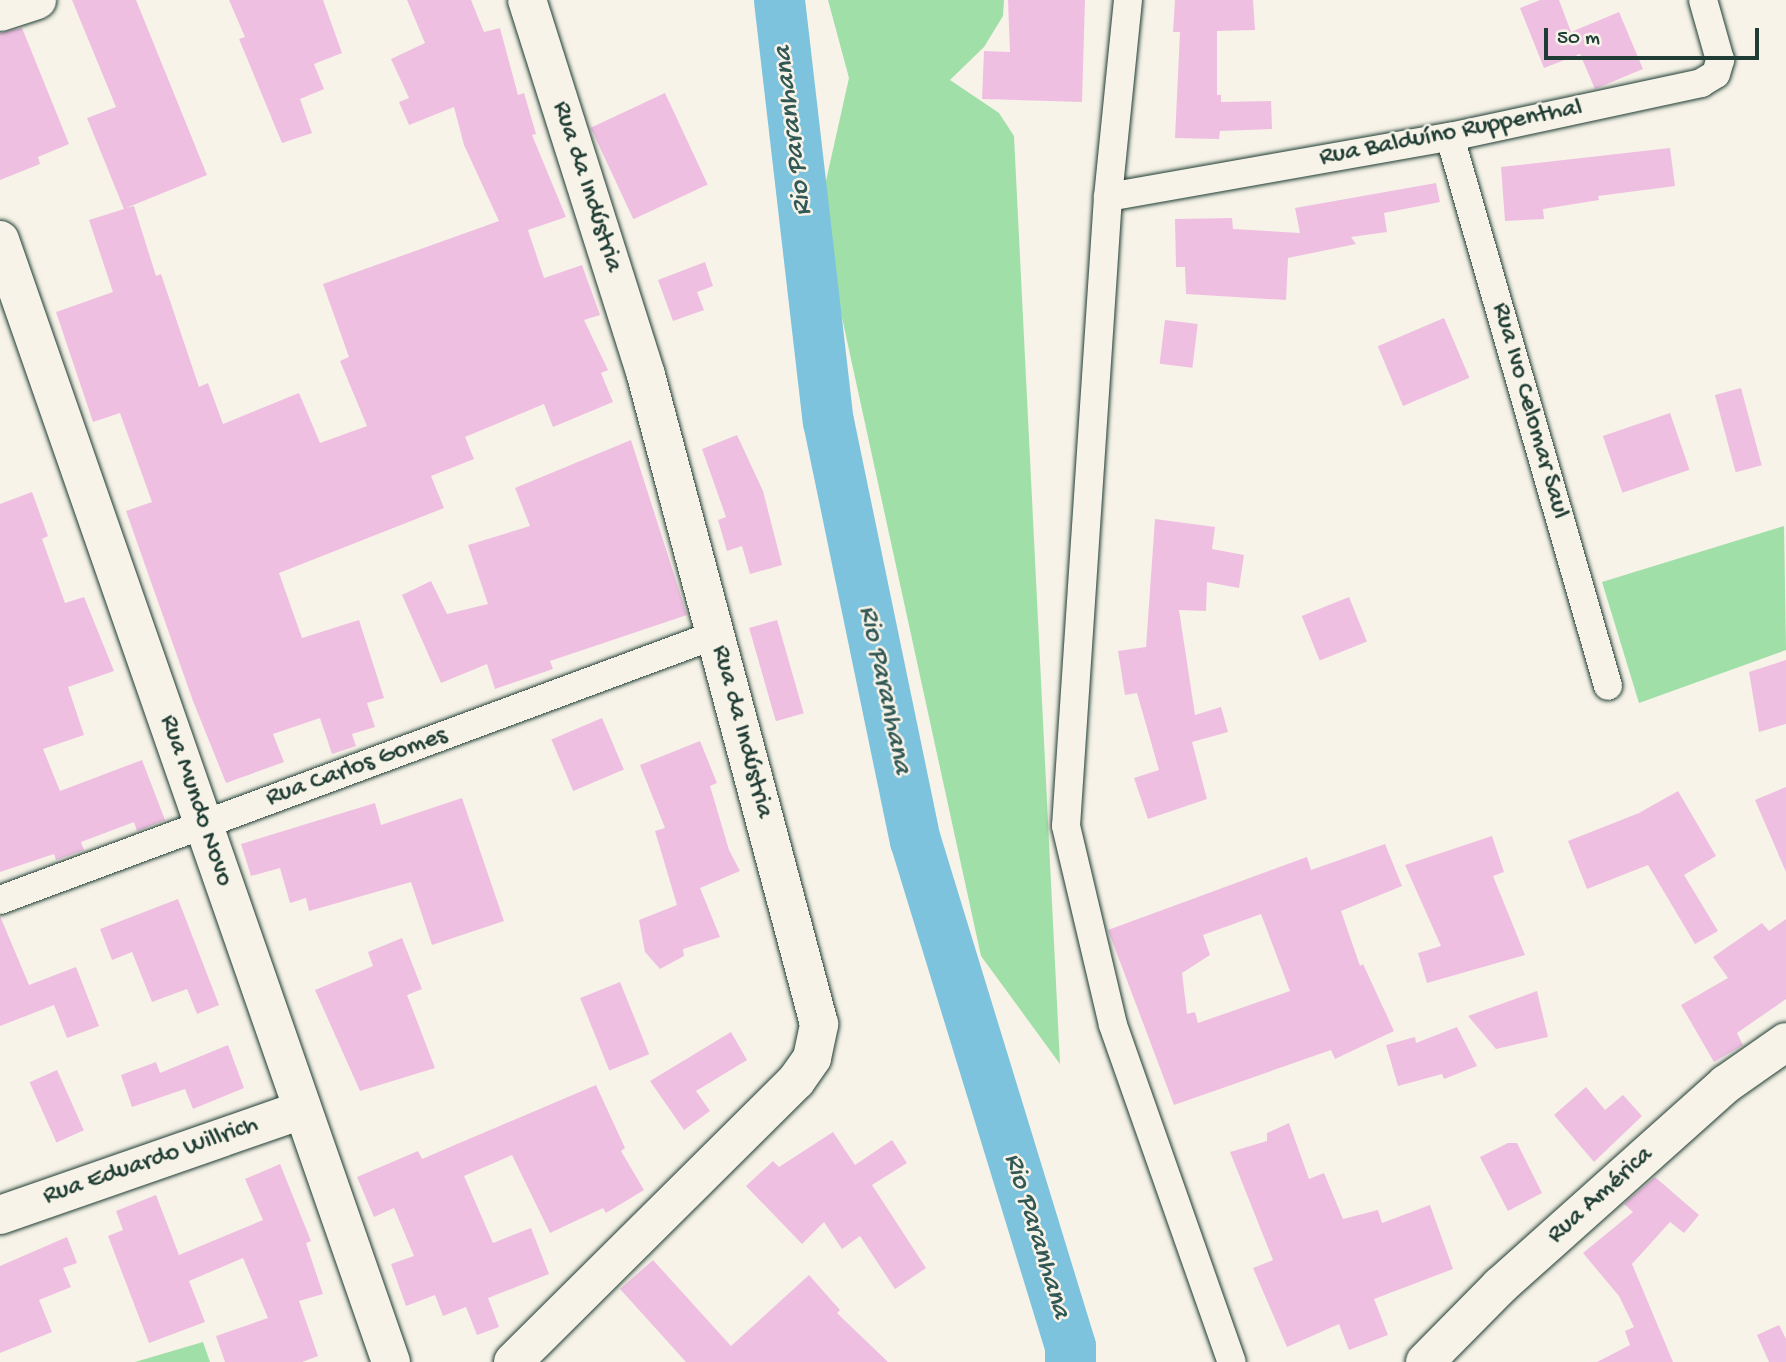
<!DOCTYPE html>
<meta charset="utf-8">
<style>
body{margin:0}
#map{position:relative;width:1786px;height:1362px;overflow:hidden;background:#f7f3e8;font-family:"Gochi Hand",sans-serif}
div>[style]{position:absolute}
[style*='--x']{left:calc(var(--x)*1px);top:calc(var(--y)*1px);width:calc(var(--w)*1px);rotate:calc(var(--a)*1deg)}
.green>*{inset:0;background:#a0dfa8}
.river>*{height:51px;margin:-25.5px;padding:0 25.5px;transform-origin:25.5px;border-radius:25.5px;background:#7dc3de}
.building>*{inset:0;background:#efbfe2;transform-origin:0 0}
.roads{filter:drop-shadow(0 0 2px #1f3d34) drop-shadow(0 0 2px #1f3d34)}
.street>*{height:28px;margin:-14px;padding:0 14px;transform-origin:14px;border-radius:14px;background:#f7f3e8}
.secondary>*{height:38px;margin:-19px;padding:0 19px;transform-origin:19px;border-radius:19px;background:#f7f3e8}
span{translate:-50% -50%;white-space:nowrap;text-align:center;line-height:1.15;-webkit-text-stroke:5px #f7f3e8;paint-order:stroke}
.street-label{font-size:26px;color:#1f3d34}
.water-label{font-size:28px;color:#325856;font-style:italic}
.scale{position:absolute;left:1544px;top:28px;width:215px;height:32px;box-sizing:border-box;border:4px solid #1f3d34;border-top:0;padding-left:9px;font-size:21px;line-height:24px;white-space:nowrap;color:#1f3d34;-webkit-text-stroke:5px #f7f3e8;paint-order:stroke}
</style>
<div id="map">
<div class="green">
<div style="clip-path:polygon(828px 0,1004px 0,1003px 16px,984px 47px,950px 80px,999px 113px,1014px 136px,1060px 1064px,981px 956px,819px 212px,849px 78px)"></div>
<div style="clip-path:polygon(1784px 526px,1786px 650px,1639px 703px,1602px 582px)"></div>
<div style="clip-path:polygon(203px 1342px,210px 1362px,135px 1362px)"></div>
</div>
<div class="river">
<div style="--x:779;--y:0;--w:424;--a:83.4"></div>
<div style="--x:828;--y:421;--w:428;--a:78.3"></div>
<div style="--x:915;--y:840;--w:529;--a:72.97"></div>
<div style="--x:1070;--y:1346;--w:16;--a:90"></div>
</div>
<div class="building">
<div style="clip-path:polygon(72px 0,136px 0,207px 175px,126px 208px,134px 206px,156px 276px,161px 274px,199px 387px,208px 383px,223px 424px,299px 393px,320px 443px,367px 426px,340px 361px,349px 357px,323px 284px,499px 221px,464px 145px,454px 107px,409px 125px,399px 102px,409px 98px,391px 59px,425px 43px,407px 0,471px 0,484px 32px,500px 28px,518px 95px,524px 93px,536px 134px,532px 135px,566px 217px,528px 230px,544px 278px,582px 265px,600px 315px,584px 320px,608px 370px,601px 373px,613px 402px,553px 427px,544px 404px,465px 437px,474px 459px,431px 476px,444px 508px,279px 573px,302px 638px,359px 620px,384px 698px,367px 703px,375px 727px,352px 734px,356px 746px,332px 754px,320px 718px,273px 734px,284px 762px,226px 783px,193px 701px,126px 511px,152px 502px,120px 413px,93px 422px,56px 312px,113px 292px,89px 220px,124px 209px,87px 118px,116px 107px)"></div>
<div style="clip-path:polygon(229px 0,323px 0,342px 53px,314px 64px,324px 89px,300px 99px,312px 133px,282px 143px,239px 39px,245px 37px)"></div>
<div style="clip-path:polygon(1008px 0,1085px 0,1082px 102px,982px 99px,984px 51px,1010px 52px)"></div>
<div style="clip-path:polygon(1175px 0,1253px 0,1255px 30px,1217px 31px,1217px 95px,1221px 95px,1221px 102px,1271px 101px,1272px 129px,1220px 131px,1219px 139px,1175px 138px,1180px 32px,1173px 32px)"></div>
<div style="clip-path:polygon(1540px 0,1559px 0,1571px 32px,1619px 12px,1643px 69px,1595px 89px,1580px 54px,1544px 68px,1520px 8px)"></div>
<div style="clip-path:polygon(22px 28px,69px 144px,38px 157px,40px 164px,0 180px,0 33px)"></div>
<div style="left:665px;top:93px;width:101px;height:82px;rotate:65deg"></div>
<div style="clip-path:polygon(1670px 148px,1675px 186px,1598px 196px,1599px 200px,1543px 209px,1544px 219px,1505px 221px,1501px 167px)"></div>
<div style="clip-path:polygon(1436px 183px,1440px 202px,1384px 213px,1387px 232px,1351px 237px,1356px 244px,1288px 258px,1286px 300px,1186px 294px,1185px 267px,1176px 267px,1175px 219px,1232px 218px,1233px 229px,1300px 233px,1295px 208px)"></div>
<div style="clip-path:polygon(705px 262px,713px 286px,697px 292px,704px 310px,673px 321px,658px 280px)"></div>
<div style="left:1444px;top:318px;width:65px;height:72px;rotate:67deg"></div>
<div style="left:1165px;top:320px;width:33px;height:44px;rotate:7deg"></div>
<div style="left:1741px;top:388px;width:80px;height:27px;rotate:75deg"></div>
<div style="left:1670px;top:413px;width:60px;height:71px;rotate:71deg"></div>
<div style="clip-path:polygon(737px 435px,763px 491px,782px 565px,750px 574px,742px 546px,727px 551px,718px 520px,726px 517px,702px 449px)"></div>
<div style="clip-path:polygon(631px 440px,687px 615px,550px 661px,553px 669px,495px 689px,487px 664px,441px 683px,402px 595px,431px 581px,447px 614px,488px 604px,468px 545px,530px 526px,515px 488px)"></div>
<div style="clip-path:polygon(32px 492px,48px 536px,42px 539px,65px 603px,84px 597px,114px 671px,68px 687px,84px 735px,43px 749px,60px 791px,142px 760px,165px 820px,137px 831px,134px 822px,81px 842px,84px 850px,56px 860px,54px 854px,0 872px,0 504px)"></div>
<div style="clip-path:polygon(1155px 519px,1215px 527px,1212px 549px,1244px 555px,1239px 588px,1207px 582px,1206px 611px,1179px 610px,1195px 715px,1221px 707px,1228px 732px,1192px 742px,1207px 799px,1148px 819px,1134px 778px,1159px 770px,1137px 693px,1125px 695px,1118px 651px,1146px 647px)"></div>
<div style="left:1349px;top:597px;width:48px;height:51px;rotate:68deg"></div>
<div style="left:777px;top:620px;width:97px;height:29px;rotate:74deg"></div>
<div style="clip-path:polygon(1786px 660px,1786px 724px,1759px 732px,1749px 672px)"></div>
<div style="left:602px;top:718px;width:56px;height:55px;rotate:67deg"></div>
<div style="clip-path:polygon(700px 741px,717px 783px,710px 786px,729px 850px,740px 871px,700px 888px,720px 937px,683px 949px,684px 956px,660px 969px,645px 952px,639px 920px,677px 905px,655px 831px,665px 828px,640px 765px)"></div>
<div style="clip-path:polygon(1786px 787px,1786px 872px,1755px 800px)"></div>
<div style="clip-path:polygon(1678px 791px,1716px 856px,1684px 875px,1718px 931px,1695px 944px,1648px 865px,1587px 889px,1568px 841px,1639px 813px)"></div>
<div style="clip-path:polygon(462px 798px,504px 921px,432px 945px,411px 882px,309px 911px,306px 898px,290px 903px,280px 868px,251px 876px,241px 844px,375px 803px,381px 825px)"></div>
<div style="clip-path:polygon(1492px 836px,1504px 872px,1493px 876px,1525px 955px,1427px 983px,1418px 953px,1441px 946px,1405px 865px)"></div>
<div style="clip-path:polygon(evenodd,1385px 844px,1402px 886px,1341px 911px,1360px 966px,1363px 964px,1394px 1031px,1335px 1059px,1331px 1050px,1174px 1105px,1108px 930px,1307px 857px,1311px 870px,1385px 844px,1261px 914px,1290px 991px,1198px 1023px,1195px 1012px,1187px 1014px,1182px 973px,1210px 955px,1203px 935px,1261px 914px)"></div>
<div style="clip-path:polygon(178px 899px,219px 1005px,197px 1014px,187px 989px,152px 1002px,132px 952px,112px 960px,100px 929px)"></div>
<div style="clip-path:polygon(0 916px,29px 985px,76px 967px,99px 1026px,67px 1038px,54px 1005px,0 1026px)"></div>
<div style="clip-path:polygon(1786px 919px,1786px 999px,1737px 1033px,1743px 1045px,1714px 1062px,1681px 1005px,1728px 978px,1713px 957px,1762px 923px,1769px 931px)"></div>
<div style="clip-path:polygon(402px 938px,422px 989px,407px 995px,435px 1068px,360px 1091px,315px 990px,373px 966px,368px 952px)"></div>
<div style="left:620px;top:982px;width:78px;height:43px;rotate:68deg"></div>
<div style="clip-path:polygon(1537px 991px,1548px 1037px,1496px 1049px,1468px 1016px)"></div>
<div style="clip-path:polygon(1457px 1027px,1477px 1066px,1444px 1079px,1442px 1074px,1398px 1086px,1386px 1045px,1415px 1037px,1416px 1043px)"></div>
<div style="clip-path:polygon(731px 1032px,747px 1060px,696px 1091px,710px 1111px,684px 1130px,650px 1081px)"></div>
<div style="clip-path:polygon(228px 1045px,244px 1088px,193px 1109px,185px 1089px,132px 1107px,121px 1075px,156px 1062px,160px 1073px)"></div>
<div style="left:57px;top:1070px;width:66px;height:30px;rotate:66deg"></div>
<div style="clip-path:polygon(596px 1085px,625px 1148px,621px 1151px,644px 1190px,606px 1213px,603px 1208px,550px 1233px,512px 1155px,464px 1176px,493px 1243px,531px 1228px,549px 1274px,488px 1298px,499px 1327px,477px 1335px,466px 1307px,443px 1316px,435px 1295px,406px 1306px,391px 1264px,414px 1256px,394px 1208px,374px 1217px,357px 1177px,418px 1151px,422px 1159px)"></div>
<div style="clip-path:polygon(1586px 1087px,1605px 1110px,1623px 1095px,1642px 1116px,1594px 1162px,1554px 1115px)"></div>
<div style="clip-path:polygon(1289px 1123px,1309px 1179px,1324px 1173px,1343px 1219px,1378px 1210px,1382px 1223px,1430px 1205px,1453px 1269px,1374px 1299px,1388px 1335px,1349px 1350px,1339px 1324px,1287px 1347px,1253px 1268px,1273px 1260px,1230px 1152px,1267px 1141px,1267px 1133px)"></div>
<div style="clip-path:polygon(833px 1132px,855px 1165px,892px 1140px,907px 1163px,872px 1185px,926px 1268px,895px 1289px,860px 1236px,842px 1249px,824px 1222px,802px 1244px,746px 1186px,773px 1161px,779px 1167px)"></div>
<div style="clip-path:polygon(1508px 1143px,1517px 1143px,1542px 1193px,1508px 1211px,1480px 1157px)"></div>
<div style="clip-path:polygon(280px 1164px,311px 1241px,306px 1243px,323px 1294px,299px 1301px,318px 1356px,302px 1362px,225px 1362px,216px 1336px,268px 1318px,243px 1258px,189px 1281px,205px 1322px,149px 1343px,108px 1236px,123px 1230px,116px 1211px,156px 1195px,179px 1255px,263px 1220px,245px 1179px)"></div>
<div style="clip-path:polygon(1655px 1177px,1699px 1215px,1684px 1233px,1670px 1222px,1632px 1264px,1673px 1362px,1597px 1362px,1630px 1345px,1625px 1331px,1634px 1327px,1619px 1296px,1583px 1253px,1633px 1212px,1624px 1204px)"></div>
<div style="clip-path:polygon(67px 1237px,77px 1263px,63px 1268px,71px 1287px,39px 1300px,52px 1332px,0 1353px,0 1266px)"></div>
<div style="clip-path:polygon(653px 1260px,731px 1346px,809px 1275px,840px 1310px,837px 1313px,888px 1362px,686px 1362px,620px 1289px)"></div>
<div style="clip-path:polygon(1779px 1325px,1786px 1339px,1786px 1362px,1769px 1362px,1757px 1335px)"></div>
</div>
<div class="roads">
<div class="street">
<div style="--x:1128;--y:0;--w:198;--a:95.8"></div>
<div style="--x:1108;--y:197;--w:630;--a:93.82"></div>
<div style="--x:1066;--y:826;--w:204;--a:76.7"></div>
<div style="--x:1113;--y:1025;--w:357;--a:70.6"></div>
<div style="--x:1450;--y:137;--w:571;--a:73.94"></div>
<div style="--x:1108;--y:197;--w:347;--a:-10"></div>
<div style="--x:1450;--y:137;--w:257;--a:-12.1"></div>
<div style="--x:1701;--y:83;--w:17;--a:-31"></div>
<div style="--x:1716;--y:74;--w:15;--a:-74"></div>
<div style="--x:1720;--y:60;--w:62;--a:-105.8"></div>
<div style="--x:0;--y:900;--w:763;--a:-20.34"></div>
</div>
<div class="secondary">
<div style="--x:0;--y:12;--w:39;--a:-18"></div>
<div style="--x:0;--y:240;--w:1188;--a:70.79"></div>
<div style="--x:0;--y:1215;--w:320;--a:-19.2"></div>
<div style="--x:513;--y:1362;--w:399;--a:-44.8"></div>
<div style="--x:796;--y:1081;--w:28;--a:-55"></div>
<div style="--x:812;--y:1058;--w:35;--a:-78"></div>
<div style="--x:819;--y:1024;--w:672;--a:-104.93"></div>
<div style="--x:646;--y:375;--w:393;--a:-107.6"></div>
<div style="--x:1425;--y:1362;--w:107;--a:-45.4"></div>
<div style="--x:1500;--y:1286;--w:303;--a:-41.8"></div>
<div style="--x:1726;--y:1084;--w:73;--a:-35"></div>
</div>
</div>
<div class="street-label">
<span style="left:1451px;top:134px;rotate:-11deg">Rua Balduíno Ruppenthal</span>
<span style="left:586px;top:187px;rotate:72deg">Rua da Indústria</span>
<span style="left:1529px;top:411px;rotate:74deg">Rua Ivo Celomar Saul</span>
<span style="left:741px;top:732px;rotate:75deg">Rua da Indústria</span>
<span style="left:357px;top:768px;rotate:-20deg">Rua Carlos Gomes</span>
<span style="left:195px;top:801px;rotate:71deg">Rua Mundo Novo</span>
<span style="left:151px;top:1162px;rotate:-19deg">Rua Eduardo Willrich</span>
<span style="left:1601px;top:1196px;rotate:-42deg">Rua América</span>
</div>
<div class="water-label">
<span style="left:794px;top:131px;rotate:-97deg">Rio Paranhana</span>
<span style="left:884px;top:690px;rotate:78deg">Rio Paranhana</span>
<span style="left:1036px;top:1236px;rotate:73deg">Rio Paranhana</span>
</div>
<div class="scale">50 m</div>
</div>
